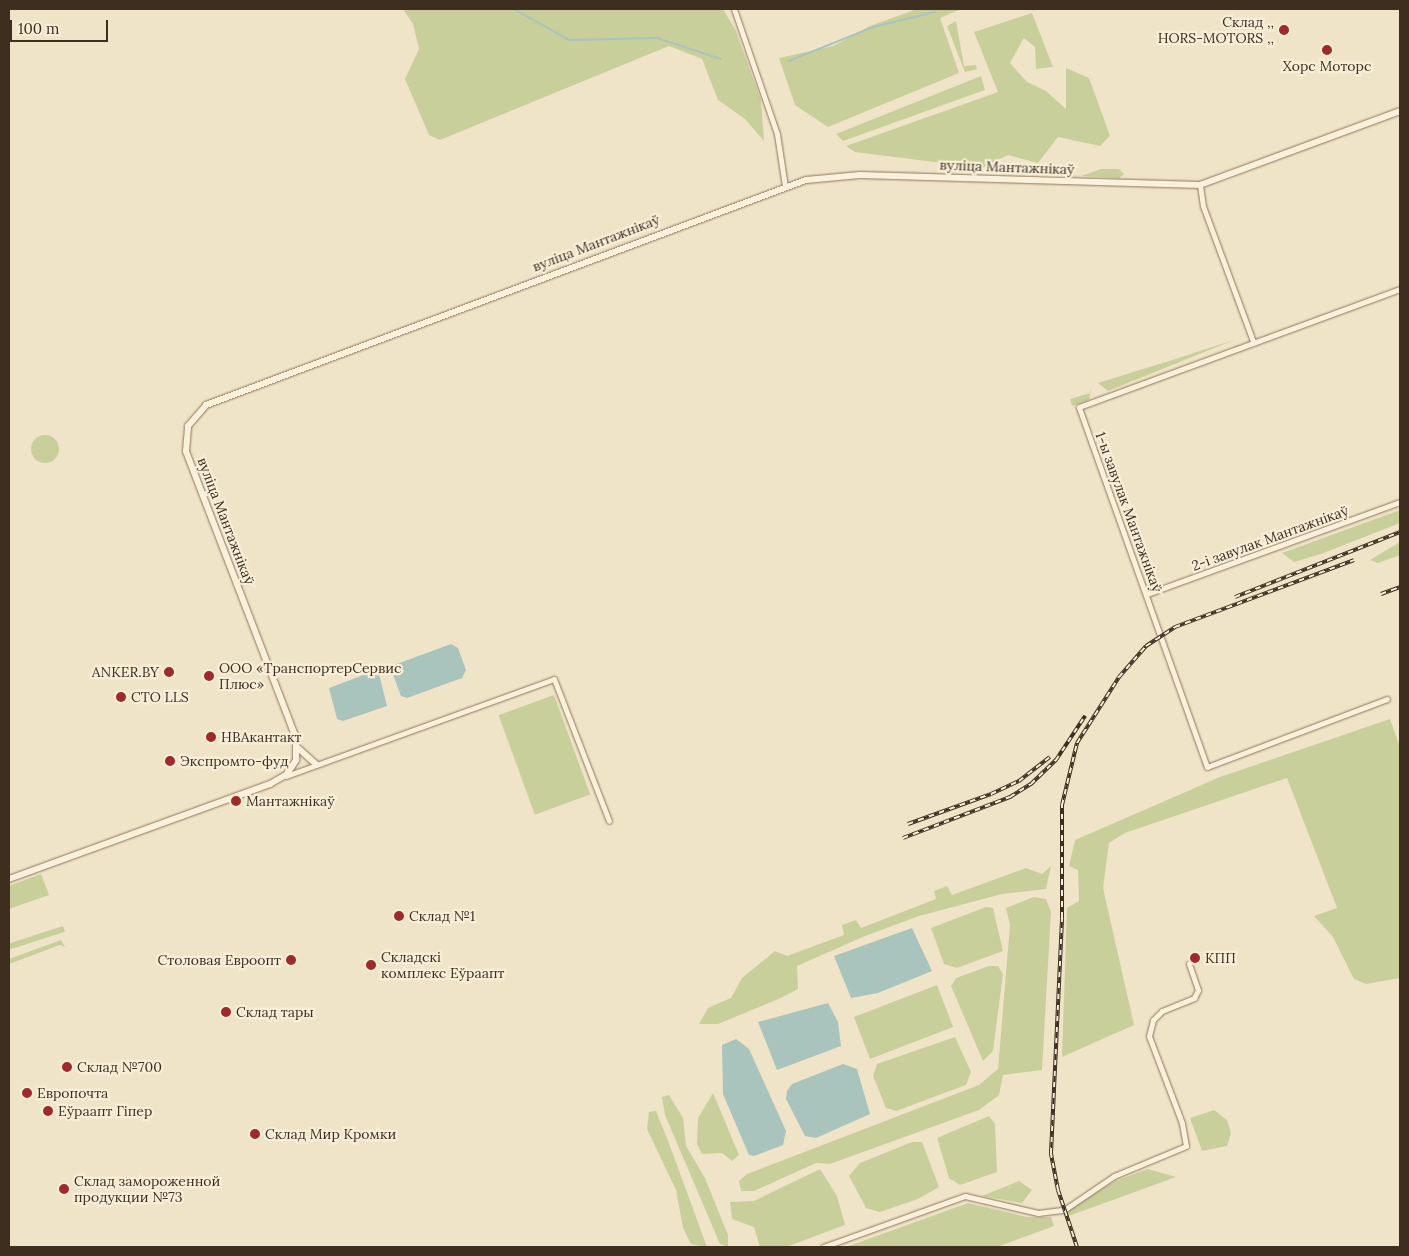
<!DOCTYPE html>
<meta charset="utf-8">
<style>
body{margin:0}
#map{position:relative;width:1409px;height:1256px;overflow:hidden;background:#f0e4c8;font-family:Lora,serif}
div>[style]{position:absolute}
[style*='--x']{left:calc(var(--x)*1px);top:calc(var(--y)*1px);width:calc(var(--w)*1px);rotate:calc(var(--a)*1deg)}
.green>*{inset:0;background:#c9cf9b;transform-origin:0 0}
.round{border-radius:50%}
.water>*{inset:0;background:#a9c4bc}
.stream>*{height:2px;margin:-1px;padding:0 1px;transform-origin:1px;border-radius:1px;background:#a9c4bc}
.roads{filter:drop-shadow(0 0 1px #8d765c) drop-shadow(0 0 1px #8d765c)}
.minor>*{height:5px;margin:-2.5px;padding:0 2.5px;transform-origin:2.5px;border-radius:2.5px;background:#faf1dc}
.tertiary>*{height:6px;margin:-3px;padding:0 3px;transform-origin:3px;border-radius:3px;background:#faf1dc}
.rail>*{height:4px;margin-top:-2px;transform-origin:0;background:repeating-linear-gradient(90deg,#f7eed8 0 5.5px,#3d2e20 0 11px);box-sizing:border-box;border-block:1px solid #3d2e20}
.dots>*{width:14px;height:14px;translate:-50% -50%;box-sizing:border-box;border:2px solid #f7eed8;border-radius:50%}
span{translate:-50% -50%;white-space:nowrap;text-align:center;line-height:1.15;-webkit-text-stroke:4.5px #f7eed8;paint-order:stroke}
.poi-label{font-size:14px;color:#3d2e20}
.right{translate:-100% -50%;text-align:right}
.left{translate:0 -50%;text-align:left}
.street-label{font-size:14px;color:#3d2e20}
.frame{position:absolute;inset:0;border:10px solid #3d2e20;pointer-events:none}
.scale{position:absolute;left:10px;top:20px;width:98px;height:22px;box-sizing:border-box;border:2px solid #3d2e20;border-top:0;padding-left:6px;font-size:15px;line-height:18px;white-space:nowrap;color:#3d2e20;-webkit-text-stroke:4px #f7eed8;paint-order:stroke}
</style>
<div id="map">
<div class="green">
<div style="clip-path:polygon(403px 9px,723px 9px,736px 31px,761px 100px,764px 141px,745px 119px,718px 100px,702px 59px,669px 46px,440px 140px,429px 135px,405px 79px,419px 49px,413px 24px)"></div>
<div style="clip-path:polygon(917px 9px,961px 9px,940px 18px,959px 73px,828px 127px,795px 105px,779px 58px,833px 46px,870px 26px)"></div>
<div style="clip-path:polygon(1032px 13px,1053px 67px,1036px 69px,1035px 47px,1024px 38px,1010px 63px,1027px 82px,1046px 91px,1066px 109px,1066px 68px,1089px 78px,1110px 136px,1100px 146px,1058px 137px,1038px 163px,1008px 155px,982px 168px,855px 152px,846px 146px,998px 92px,974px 32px)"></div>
<div style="clip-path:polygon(956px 21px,964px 66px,976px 65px,977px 69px,965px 72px,947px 26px)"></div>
<div style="clip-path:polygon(981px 76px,985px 90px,843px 141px,836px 134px)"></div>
<div style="clip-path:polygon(1101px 169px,1119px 169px,1124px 174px,1119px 178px,1081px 176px)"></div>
<div style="clip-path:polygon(1234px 340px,1108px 391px,1098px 383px,1172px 360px)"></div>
<div style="clip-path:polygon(1092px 385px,1089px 400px,1072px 406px,1070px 399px,1090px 393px)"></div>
<div class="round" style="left:31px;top:435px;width:28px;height:28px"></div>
<div style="clip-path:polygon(1400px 510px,1400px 523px,1321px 554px,1294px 562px,1282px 553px)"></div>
<div style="clip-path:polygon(1400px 542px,1400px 555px,1378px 563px,1370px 560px)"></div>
<div style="left:554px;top:695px;width:106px;height:59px;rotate:70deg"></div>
<div style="clip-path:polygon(1390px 719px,1400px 747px,1400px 978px,1366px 984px,1354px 979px,1333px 937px,1314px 916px,1337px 908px,1287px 778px,1125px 833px,1109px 843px,1103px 888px,1134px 1025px,1062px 1057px,1067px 908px,1079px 901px,1078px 870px,1069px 866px,1075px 840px,1220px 777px)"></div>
<div style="clip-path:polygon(1051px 866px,1046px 889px,1002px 894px,919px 916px,865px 936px,797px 966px,798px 989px,781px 998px,718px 1024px,699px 1024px,708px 1008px,731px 998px,742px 978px,775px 951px,787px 956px,844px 935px,842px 925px,856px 920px,861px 928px,936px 899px,934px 891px,947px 886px,952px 895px,1026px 868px,1042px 874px)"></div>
<div style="clip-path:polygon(41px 874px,49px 895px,9px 909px,9px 886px)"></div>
<div style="clip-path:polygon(1034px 897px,1046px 899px,1051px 912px,1042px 1070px,1003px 1075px,999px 1095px,979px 1110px,830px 1164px,816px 1163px,754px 1191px,741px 1191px,739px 1181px,747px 1174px,979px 1085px,998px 1069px,1010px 925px,1006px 908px)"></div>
<div style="clip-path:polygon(986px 907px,993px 908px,1003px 951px,957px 968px,944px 964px,931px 928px)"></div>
<div style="left:63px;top:926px;width:6px;height:57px;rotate:72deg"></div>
<div style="clip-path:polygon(61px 940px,65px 947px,60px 945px,9px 964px,9px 959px)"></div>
<div style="clip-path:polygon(989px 966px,998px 966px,1003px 974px,993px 1051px,983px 1061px,951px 986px,956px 978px)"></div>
<div style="left:937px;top:985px;width:45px;height:89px;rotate:69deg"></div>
<div style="clip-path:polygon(955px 1037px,971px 1072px,966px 1085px,896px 1111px,886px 1108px,873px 1076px,877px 1064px)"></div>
<div style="clip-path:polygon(713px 1093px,739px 1155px,732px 1161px,722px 1153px,702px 1154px,697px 1144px,698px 1118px)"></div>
<div style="clip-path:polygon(669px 1095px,683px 1118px,686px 1146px,705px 1178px,728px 1235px,728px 1247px,720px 1244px,665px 1115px,662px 1097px)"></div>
<div style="clip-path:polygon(1214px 1110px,1227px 1120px,1231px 1133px,1227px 1146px,1202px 1151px,1190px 1118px)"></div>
<div style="clip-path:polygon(656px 1111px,670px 1146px,707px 1247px,691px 1244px,683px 1228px,676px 1190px,647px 1129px,649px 1112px)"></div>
<div style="clip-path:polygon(989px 1116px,995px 1124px,997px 1172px,960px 1185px,949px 1178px,937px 1138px)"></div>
<div style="clip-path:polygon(912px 1142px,922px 1142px,939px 1187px,918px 1199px,880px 1212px,866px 1208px,849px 1176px,860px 1163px)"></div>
<div style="clip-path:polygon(820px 1169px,837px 1196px,845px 1225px,786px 1247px,760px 1247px,754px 1227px,732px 1219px,730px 1202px,754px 1201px)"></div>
<div style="clip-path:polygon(1148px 1169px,1176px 1177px,1066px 1217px,1065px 1212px,1115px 1181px)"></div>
<div style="clip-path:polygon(1019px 1181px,1032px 1190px,1022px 1203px,982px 1196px)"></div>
<div style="clip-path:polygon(968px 1203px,1027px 1217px,1051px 1217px,1054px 1226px,997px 1247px,846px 1247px)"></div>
</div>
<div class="water">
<div style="clip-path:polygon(451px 644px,458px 648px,466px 670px,462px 678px,407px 698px,401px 696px,392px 672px,394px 665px)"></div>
<div style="clip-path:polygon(374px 671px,379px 674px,387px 706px,343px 721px,337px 719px,329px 688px)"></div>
<div style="clip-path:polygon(912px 928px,932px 971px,878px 993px,851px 998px,834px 956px)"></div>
<div style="clip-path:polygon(828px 1003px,838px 1022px,841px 1046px,777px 1070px,758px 1022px)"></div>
<div style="clip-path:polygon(736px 1039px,749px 1049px,786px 1131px,783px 1145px,754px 1156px,749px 1155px,723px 1094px,722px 1045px)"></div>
<div style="clip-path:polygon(843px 1064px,857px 1069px,870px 1114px,816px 1138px,805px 1136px,786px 1099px,787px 1091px,792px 1084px)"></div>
</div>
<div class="stream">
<div style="--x:514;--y:9;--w:63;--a:29.4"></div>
<div style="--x:569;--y:40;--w:88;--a:-1.3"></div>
<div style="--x:657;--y:38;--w:67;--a:18.2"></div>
<div style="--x:789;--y:61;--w:91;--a:-22"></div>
<div style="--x:873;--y:27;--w:64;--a:-13.6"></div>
</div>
<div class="roads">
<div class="minor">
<div style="--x:734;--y:9;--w:132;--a:71"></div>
<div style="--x:777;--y:134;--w:53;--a:81.3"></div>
<div style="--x:1200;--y:185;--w:21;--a:82"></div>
<div style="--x:1203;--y:206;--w:144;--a:69.7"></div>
<div style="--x:1147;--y:594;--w:269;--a:-20"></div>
<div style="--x:1387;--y:699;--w:192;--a:159.3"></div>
<div style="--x:1207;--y:767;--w:382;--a:-109.6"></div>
<div style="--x:1079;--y:407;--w:342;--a:-20.2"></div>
<div style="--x:286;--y:776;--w:285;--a:-19.9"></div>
<div style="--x:554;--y:679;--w:152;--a:68.8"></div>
<div style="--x:823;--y:1247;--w:151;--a:-19.8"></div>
<div style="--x:965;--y:1196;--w:75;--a:13.1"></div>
<div style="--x:1038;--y:1213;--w:26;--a:-7"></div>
<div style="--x:1064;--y:1210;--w:60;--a:-34.2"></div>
<div style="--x:1114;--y:1176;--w:78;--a:-22.6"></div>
<div style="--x:1186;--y:1146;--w:23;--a:-100"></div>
<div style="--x:1182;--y:1123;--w:93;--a:-110.8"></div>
<div style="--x:1149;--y:1036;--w:16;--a:-76"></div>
<div style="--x:1153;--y:1020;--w:13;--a:-45"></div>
<div style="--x:1162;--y:1011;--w:35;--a:-22"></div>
<div style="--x:1194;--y:998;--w:9;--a:-63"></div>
<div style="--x:1198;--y:990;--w:28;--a:-109"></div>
</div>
<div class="tertiary">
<div style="--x:298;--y:748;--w:25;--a:42"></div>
<div style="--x:9;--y:879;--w:278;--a:-20"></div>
<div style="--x:270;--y:784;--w:20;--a:-30"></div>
<div style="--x:287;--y:774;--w:17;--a:-57"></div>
<div style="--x:296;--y:760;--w:22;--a:-90"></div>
<div style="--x:296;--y:738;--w:307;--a:-111"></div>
<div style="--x:186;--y:451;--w:25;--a:-85"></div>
<div style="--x:188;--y:426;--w:28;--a:-49"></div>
<div style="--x:206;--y:405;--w:641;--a:-20.56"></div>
<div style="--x:806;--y:180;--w:54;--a:-5.3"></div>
<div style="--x:860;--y:175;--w:340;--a:1.7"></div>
<div style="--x:1200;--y:185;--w:213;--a:-20.3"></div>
</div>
</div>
<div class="rail">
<div style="--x:1381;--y:594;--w:20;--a:-20"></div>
<div style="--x:1235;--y:597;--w:177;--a:-21.5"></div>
<div style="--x:908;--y:824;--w:88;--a:-19.9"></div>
<div style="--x:991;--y:794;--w:31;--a:-25"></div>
<div style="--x:1019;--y:781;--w:39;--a:-38"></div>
<div style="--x:903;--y:838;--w:115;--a:-21"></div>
<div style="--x:1010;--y:797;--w:25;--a:-32"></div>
<div style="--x:1031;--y:784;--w:35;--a:-44"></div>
<div style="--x:1056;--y:760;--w:53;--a:-56.6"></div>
<div style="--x:1077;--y:1247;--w:60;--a:-108.4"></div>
<div style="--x:1058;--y:1190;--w:38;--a:-101"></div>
<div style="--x:1051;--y:1153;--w:235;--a:-87.3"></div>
<div style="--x:1062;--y:918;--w:113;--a:-90"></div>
<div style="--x:1062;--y:805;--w:64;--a:-76.4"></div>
<div style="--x:1077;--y:743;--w:78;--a:-57.5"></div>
<div style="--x:1119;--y:677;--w:41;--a:-48.9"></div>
<div style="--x:1146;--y:646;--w:35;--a:-33"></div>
<div style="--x:1175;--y:627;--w:191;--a:-20.5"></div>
</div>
<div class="dots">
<div style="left:1284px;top:30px;background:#9e2a2b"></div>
<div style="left:1327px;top:50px;background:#9e2a2b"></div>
<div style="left:169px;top:672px;background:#9e2a2b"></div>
<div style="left:209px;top:676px;background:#9e2a2b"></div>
<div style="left:121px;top:697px;background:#9e2a2b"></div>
<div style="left:211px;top:737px;background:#9e2a2b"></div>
<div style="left:170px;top:761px;background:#9e2a2b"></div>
<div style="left:236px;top:801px;background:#9e2a2b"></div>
<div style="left:399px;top:916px;background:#9e2a2b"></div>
<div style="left:1195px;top:958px;background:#9e2a2b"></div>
<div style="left:291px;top:960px;background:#9e2a2b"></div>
<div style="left:371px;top:965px;background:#9e2a2b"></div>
<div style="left:226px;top:1012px;background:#9e2a2b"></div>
<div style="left:67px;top:1067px;background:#9e2a2b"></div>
<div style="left:27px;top:1093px;background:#9e2a2b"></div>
<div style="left:48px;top:1111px;background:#9e2a2b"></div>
<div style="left:255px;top:1134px;background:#9e2a2b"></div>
<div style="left:64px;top:1189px;background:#9e2a2b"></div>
</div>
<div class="poi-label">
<span class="right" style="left:1274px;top:30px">Склад ,,<br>HORS-MOTORS ,,</span>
<span style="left:1327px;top:66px">Хорс Моторс</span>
<span class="left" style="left:219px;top:676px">ООО «ТранспортерСервис<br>Плюс»</span>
<span class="right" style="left:159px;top:672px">ANKER.BY</span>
<span class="left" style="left:131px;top:697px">СТО LLS</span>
<span class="left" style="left:221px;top:737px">НВАкантакт</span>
<span class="left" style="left:180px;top:761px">Экспромто-фуд</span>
<span class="left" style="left:246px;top:801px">Мантажнікаў</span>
<span class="left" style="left:409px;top:916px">Склад №1</span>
<span class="left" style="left:381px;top:965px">Складскі<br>комплекс Еўраапт</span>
<span class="left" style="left:1205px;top:958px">КПП</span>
<span class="right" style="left:281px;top:960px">Столовая Евроопт</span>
<span class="left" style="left:236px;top:1012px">Склад тары</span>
<span class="left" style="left:77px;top:1067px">Склад №700</span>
<span class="left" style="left:37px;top:1093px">Европочта</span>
<span class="left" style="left:58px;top:1111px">Еўраапт Гіпер</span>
<span class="left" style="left:265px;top:1134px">Склад Мир Кромки</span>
<span class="left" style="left:74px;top:1189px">Склад замороженной<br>продукции №73</span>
</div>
<div class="street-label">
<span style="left:1007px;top:167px;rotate:2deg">вуліца Мантажнікаў</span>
<span style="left:596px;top:243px;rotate:-21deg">вуліца Мантажнікаў</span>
<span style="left:1129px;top:512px;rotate:70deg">1-ы завулак Мантажнікаў</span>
<span style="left:226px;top:521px;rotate:69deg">вуліца Мантажнікаў</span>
<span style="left:1270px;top:538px;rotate:-20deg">2-і завулак Мантажнікаў</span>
</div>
<div class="frame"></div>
<div class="scale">100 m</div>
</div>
